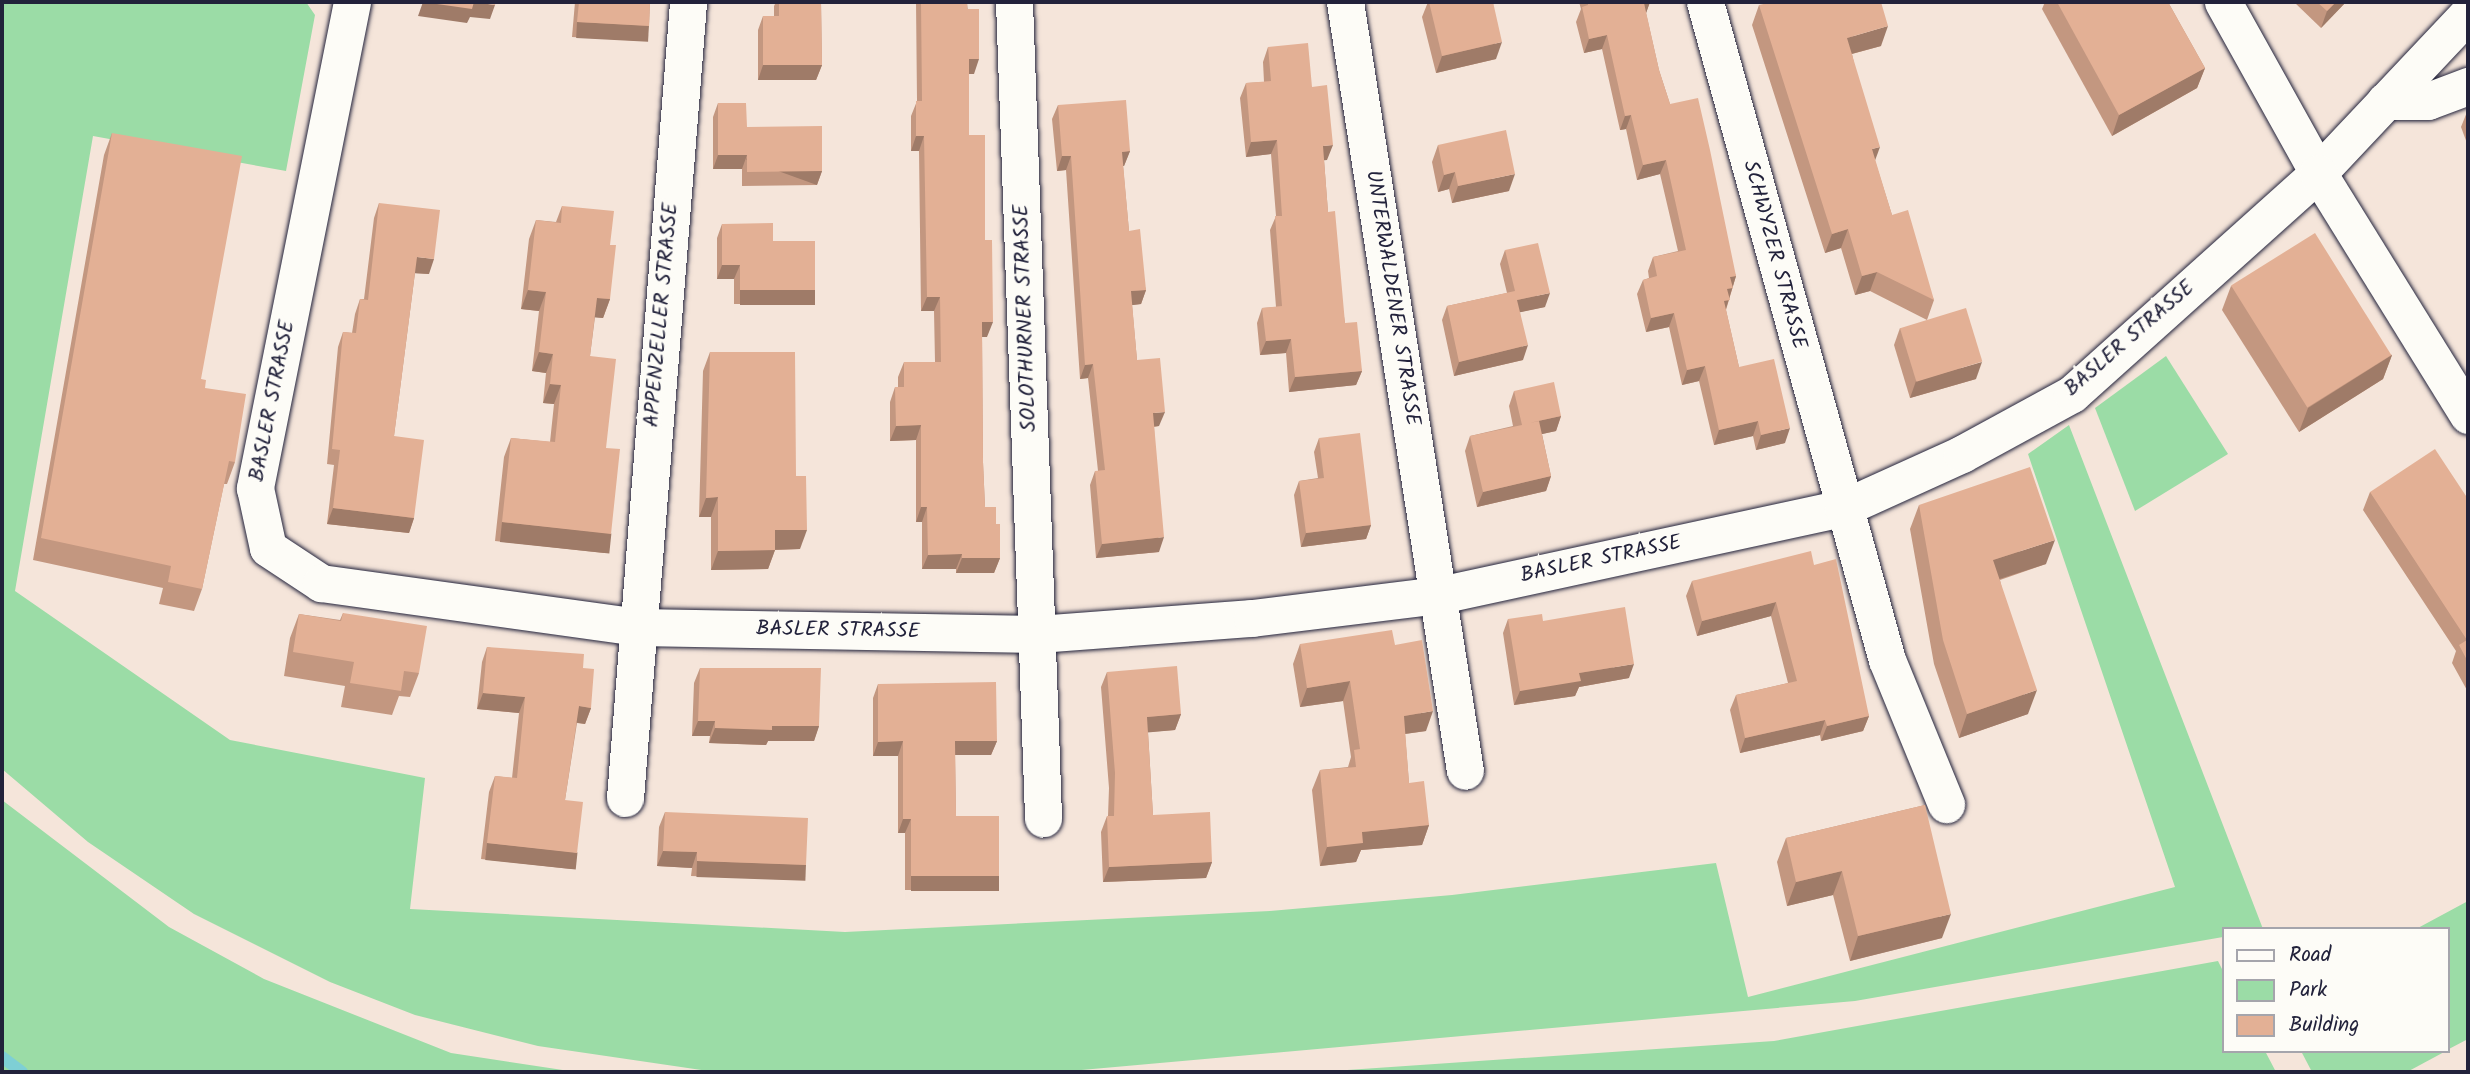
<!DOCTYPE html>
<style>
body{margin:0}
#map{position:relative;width:2470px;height:1074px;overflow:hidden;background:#f5e5da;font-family:Kalam,sans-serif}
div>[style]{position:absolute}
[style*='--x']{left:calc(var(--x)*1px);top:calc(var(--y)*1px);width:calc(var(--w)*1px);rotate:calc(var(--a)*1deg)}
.green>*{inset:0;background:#9bdca6}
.stream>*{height:12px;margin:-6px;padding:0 6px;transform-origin:6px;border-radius:6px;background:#7ecfd5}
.roads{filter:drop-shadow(0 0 2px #22223b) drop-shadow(0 0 2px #22223b)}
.street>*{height:37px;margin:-18.5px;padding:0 18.5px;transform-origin:18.5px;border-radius:18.5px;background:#fdfcf7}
.wall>*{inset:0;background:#c39780}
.shaded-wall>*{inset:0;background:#9f7b68;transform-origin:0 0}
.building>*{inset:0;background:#e3b095;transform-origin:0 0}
span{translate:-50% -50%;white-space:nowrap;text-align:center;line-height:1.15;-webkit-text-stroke:7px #fdfcf7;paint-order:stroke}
.street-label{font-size:21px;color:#22223b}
.frame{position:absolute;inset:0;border:4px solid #22223b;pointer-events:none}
.legend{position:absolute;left:2222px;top:927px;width:228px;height:126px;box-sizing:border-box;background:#fdfcf7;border:2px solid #a5a5ac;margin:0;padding:9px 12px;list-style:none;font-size:21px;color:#22223b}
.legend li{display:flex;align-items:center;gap:14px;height:35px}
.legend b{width:35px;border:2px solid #a5a5ac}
</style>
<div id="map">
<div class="green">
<div style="clip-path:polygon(2px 2px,306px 2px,315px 15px,286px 171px,93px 136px,15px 591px,230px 740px,425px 778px,410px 909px,845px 932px,1270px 911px,1452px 895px,1716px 863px,1748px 997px,2175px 887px,2028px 454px,2069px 425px,2263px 929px,2223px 929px,2223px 937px,1855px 1001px,1059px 1072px,715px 1072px,538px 1046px,415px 1015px,330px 982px,194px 914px,88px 842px,2px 769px)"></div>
<div style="clip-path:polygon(2166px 356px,2228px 454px,2135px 511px,2095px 408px)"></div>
<div style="clip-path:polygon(2px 800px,169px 927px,264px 979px,451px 1053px,576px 1072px,2px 1072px)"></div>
<div style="clip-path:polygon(2468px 901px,2468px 1039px,2447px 1050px,2447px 929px,2416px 929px)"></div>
<div style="clip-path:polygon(2218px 961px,2223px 971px,2223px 1051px,2265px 1051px,2276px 1072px,1318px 1072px,1774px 1041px)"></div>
<div style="clip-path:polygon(2301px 1051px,2446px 1051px,2407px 1072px,2312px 1072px)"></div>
</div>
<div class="stream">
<div style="--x:2;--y:1057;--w:25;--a:37"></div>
</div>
<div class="roads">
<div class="street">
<div style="--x:352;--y:2;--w:496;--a:101.3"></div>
<div style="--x:255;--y:488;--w:61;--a:77.8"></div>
<div style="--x:268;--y:548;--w:64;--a:33.4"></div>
<div style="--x:321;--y:583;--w:319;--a:7.9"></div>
<div style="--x:637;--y:627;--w:401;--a:1"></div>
<div style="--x:1038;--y:634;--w:215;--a:-4.3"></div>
<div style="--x:1252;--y:618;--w:189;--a:-7"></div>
<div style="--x:1440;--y:595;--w:412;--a:-12.2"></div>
<div style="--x:1843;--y:508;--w:131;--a:-24.4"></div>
<div style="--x:1962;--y:454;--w:125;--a:-28.6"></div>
<div style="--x:2072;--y:394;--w:331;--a:-41.9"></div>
<div style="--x:2318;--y:173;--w:219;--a:-46.7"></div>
<div style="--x:1014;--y:2;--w:817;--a:87.96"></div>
<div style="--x:1345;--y:2;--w:778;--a:81.13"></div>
<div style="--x:1705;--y:2;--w:683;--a:74.54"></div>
<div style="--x:1887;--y:660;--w:156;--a:67.7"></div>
<div style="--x:2223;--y:2;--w:196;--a:60.9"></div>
<div style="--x:2318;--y:173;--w:285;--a:58.2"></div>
<div style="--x:2385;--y:101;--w:43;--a:0"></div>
<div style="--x:2428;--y:101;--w:43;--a:-20.6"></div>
<div style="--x:625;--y:798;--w:798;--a:-85.47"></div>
</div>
</div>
<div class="wall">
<div style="clip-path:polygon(575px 2px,650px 2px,649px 26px,644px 41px,572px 37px)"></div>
<div style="clip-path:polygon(776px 2px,821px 2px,822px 65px,816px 80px,758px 80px,758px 30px,763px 16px,774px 16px,774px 6px)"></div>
<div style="clip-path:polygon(916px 2px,967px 2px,974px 74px,969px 74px,969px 135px,985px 240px,987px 337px,982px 337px,983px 462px,985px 507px,996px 524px,1000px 558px,994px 573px,956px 573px,956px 569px,922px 569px,922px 522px,916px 522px,916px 440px,890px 441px,890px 402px,895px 387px,898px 387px,898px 377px,904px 362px,935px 362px,934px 311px,921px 311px,919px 151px,911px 151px,911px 116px,917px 101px)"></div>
<div style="clip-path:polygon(1428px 2px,1493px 2px,1496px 59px,1436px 73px,1422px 17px)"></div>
<div style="clip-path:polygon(1579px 2px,1650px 2px,1646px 13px,1659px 70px,1670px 104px,1736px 276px,1726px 310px,1739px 367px,1785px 443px,1756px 450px,1753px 436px,1714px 445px,1699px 381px,1682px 385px,1669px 327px,1646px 332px,1637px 294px,1643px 280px,1649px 278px,1648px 271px,1653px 257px,1678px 251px,1660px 174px,1637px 180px,1626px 129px,1620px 130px,1602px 49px,1584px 53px,1576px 22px,1581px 9px)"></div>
<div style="clip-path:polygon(2045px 2px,2168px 2px,2205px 68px,2197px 88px,2112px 136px,2042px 9px)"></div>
<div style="clip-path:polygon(2294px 2px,2346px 2px,2321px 28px)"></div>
<div style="clip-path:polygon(1759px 5px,1881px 46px,1852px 54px,1875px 161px,1892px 215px,1934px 300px,1927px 320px,1870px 291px,1855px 295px,1841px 248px,1825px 253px,1752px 25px)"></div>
<div style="clip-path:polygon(1268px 47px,1312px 87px,1327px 160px,1324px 160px,1328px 212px,1345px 323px,1362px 371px,1356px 385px,1289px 392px,1286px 353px,1260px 355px,1257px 323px,1262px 308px,1276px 307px,1270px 230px,1276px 216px,1271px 154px,1246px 157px,1240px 98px,1246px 83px,1264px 82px,1263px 62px)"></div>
<div style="clip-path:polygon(718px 103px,747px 127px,822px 171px,817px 185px,742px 186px,742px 169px,713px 169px,713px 117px)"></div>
<div style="clip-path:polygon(1058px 105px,1130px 151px,1124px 166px,1123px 166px,1129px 231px,1146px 290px,1141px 304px,1132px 305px,1137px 360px,1159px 426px,1154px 427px,1159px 552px,1096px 558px,1090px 485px,1095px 471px,1098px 471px,1088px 378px,1080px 379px,1066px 170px,1057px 171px,1052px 119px)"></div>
<div style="clip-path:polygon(2468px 111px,2468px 146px,2461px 127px,2467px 112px)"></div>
<div style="clip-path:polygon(112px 133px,201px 379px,235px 462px,227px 484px,224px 484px,202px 589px,194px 611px,159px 604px,163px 588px,33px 560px,104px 155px)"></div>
<div style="clip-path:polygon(1438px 145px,1509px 191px,1452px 203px,1449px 189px,1438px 192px,1432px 162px)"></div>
<div style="clip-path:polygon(379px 203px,429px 274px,415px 273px,394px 436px,414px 518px,409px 533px,327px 524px,334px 465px,327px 464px,338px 347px,343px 332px,352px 333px,355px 314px,360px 299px,364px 299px,374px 218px)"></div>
<div style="clip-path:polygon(562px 206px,610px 245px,610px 299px,603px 318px,595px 317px,590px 356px,606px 448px,611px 534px,604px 553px,495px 541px,504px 457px,511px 438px,550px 442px,554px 404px,543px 403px,546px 373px,532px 371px,539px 311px,521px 309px,529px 239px,536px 220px,556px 222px)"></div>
<div style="clip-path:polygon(722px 224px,773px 241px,810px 304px,734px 304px,734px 279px,717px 279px,717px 238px)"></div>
<div style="clip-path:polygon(1505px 250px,1545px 307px,1520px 312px,1523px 360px,1454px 376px,1442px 320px,1447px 306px,1507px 293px,1500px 264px)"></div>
<div style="clip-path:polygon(2231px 286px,2392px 355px,2383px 379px,2299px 432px,2222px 310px)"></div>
<div style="clip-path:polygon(1900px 328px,1976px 379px,1910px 398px,1894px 345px)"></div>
<div style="clip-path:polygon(710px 352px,796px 476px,800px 549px,775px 550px,768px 569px,711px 570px,711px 517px,699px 517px,703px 371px)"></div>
<div style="clip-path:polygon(1514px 391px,1561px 416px,1556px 431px,1542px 434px,1551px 476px,1546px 491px,1477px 507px,1465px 451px,1470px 436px,1513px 426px,1509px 406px)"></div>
<div style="clip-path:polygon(1319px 438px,1371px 525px,1366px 539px,1301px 547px,1294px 495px,1299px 481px,1318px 478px,1314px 452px)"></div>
<div style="clip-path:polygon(2370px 492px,2468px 499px,2468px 692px,2452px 663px,2456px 651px,2363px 510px)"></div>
<div style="clip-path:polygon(1919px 505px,2046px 564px,2000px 580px,2028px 714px,1959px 738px,1934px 664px,1910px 529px)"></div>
<div style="clip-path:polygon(1814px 565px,1869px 716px,1863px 731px,1821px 741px,1820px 735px,1740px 753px,1730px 710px,1736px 695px,1788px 683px,1771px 616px,1697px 636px,1686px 596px,1692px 581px)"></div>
<div style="clip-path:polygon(343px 613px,419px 673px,410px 697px,399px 696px,392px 715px,341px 707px,345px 686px,284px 676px,290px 638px,299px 614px,340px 620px)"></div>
<div style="clip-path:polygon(1508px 619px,1543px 621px,1629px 678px,1579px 687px,1575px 696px,1514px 705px,1503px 633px)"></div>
<div style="clip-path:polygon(1300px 644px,1395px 645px,1426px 731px,1405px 734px,1409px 783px,1429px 825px,1422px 845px,1361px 850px,1356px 862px,1320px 866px,1312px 790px,1320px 770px,1348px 767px,1351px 757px,1343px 701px,1300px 707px,1293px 664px)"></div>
<div style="clip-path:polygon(487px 647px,583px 668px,591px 708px,585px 724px,577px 723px,565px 800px,571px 869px,481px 859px,489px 792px,495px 776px,512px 778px,519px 713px,477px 709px,482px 662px)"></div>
<div style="clip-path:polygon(700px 668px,819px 726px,814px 741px,768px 741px,766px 745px,709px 743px,710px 736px,692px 736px,694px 683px)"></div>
<div style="clip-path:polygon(1107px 672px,1181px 714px,1175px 730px,1148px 732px,1153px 815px,1212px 862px,1206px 878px,1103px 882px,1101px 832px,1107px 816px,1108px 816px,1109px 788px,1101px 687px)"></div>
<div style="clip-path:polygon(878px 684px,997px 741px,991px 755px,955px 755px,956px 816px,999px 876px,994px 890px,905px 890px,905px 833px,898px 833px,898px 756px,873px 756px,873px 698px)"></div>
<div style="clip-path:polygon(1925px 805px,1942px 938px,1850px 961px,1833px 895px,1787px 906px,1777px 862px,1786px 838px)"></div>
<div style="clip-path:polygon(665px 812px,806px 865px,800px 880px,691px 876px,692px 868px,657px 866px,659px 827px)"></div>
</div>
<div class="shaded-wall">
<div style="clip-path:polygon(423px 2px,474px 2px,495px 5px,490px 19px,470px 17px,467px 23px,418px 16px)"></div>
<div style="clip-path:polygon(1650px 2px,1645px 16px,1644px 3px)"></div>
<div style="clip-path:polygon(2336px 2px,2346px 2px,2321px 28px,2327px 11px)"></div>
<div style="left:577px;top:22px;width:72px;height:16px;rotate:3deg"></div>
<div style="clip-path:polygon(1888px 26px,1881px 46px,1840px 57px,1847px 38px)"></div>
<div style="clip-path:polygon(1607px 35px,1602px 49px,1584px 53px,1589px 39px)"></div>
<div style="clip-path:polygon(1502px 42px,1496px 59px,1436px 73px,1442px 56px)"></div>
<div style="clip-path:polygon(969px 59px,979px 59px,974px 74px,963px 74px)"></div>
<div style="clip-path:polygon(763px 65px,822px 65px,816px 80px,758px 80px)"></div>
<div style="clip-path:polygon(2205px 68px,2197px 88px,2112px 136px,2119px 115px)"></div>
<div style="clip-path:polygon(1631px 115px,1626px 129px,1620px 130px,1625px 116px)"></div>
<div style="clip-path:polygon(916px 136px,924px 136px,919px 151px,911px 151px)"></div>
<div style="clip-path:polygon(1277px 140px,1271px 154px,1246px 157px,1251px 142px)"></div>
<div style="clip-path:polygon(1333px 145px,1327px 160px,1318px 161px,1323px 146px)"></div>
<div style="clip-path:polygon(1880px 147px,1873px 166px,1872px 149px)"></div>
<div style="clip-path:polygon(1130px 151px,1124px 166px,1116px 166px,1122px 152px)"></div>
<div style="clip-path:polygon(718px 155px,747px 155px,742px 169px,713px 169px)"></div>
<div style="clip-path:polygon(1062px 156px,1071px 156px,1066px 170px,1057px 171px)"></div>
<div style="clip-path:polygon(1666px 160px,1660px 174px,1637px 180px,1643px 165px)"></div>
<div style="left:822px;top:171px;width:15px;height:75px;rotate:110deg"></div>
<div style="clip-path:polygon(1455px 172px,1449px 189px,1438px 192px,1444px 175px)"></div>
<div style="clip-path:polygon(1515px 174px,1509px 191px,1452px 203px,1458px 186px)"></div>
<div style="clip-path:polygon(1848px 229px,1841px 248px,1825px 253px,1832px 234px)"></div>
<div style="clip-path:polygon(417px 257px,434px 259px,429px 274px,411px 273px)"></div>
<div style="clip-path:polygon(722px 265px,740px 265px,734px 279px,717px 279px)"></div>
<div style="clip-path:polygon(1877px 272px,1870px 291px,1855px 295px,1862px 276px)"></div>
<div style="clip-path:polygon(1736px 276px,1724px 315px,1719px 316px,1730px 277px)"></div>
<div style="clip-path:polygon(528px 290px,546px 292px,539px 311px,521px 309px)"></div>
<div style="left:740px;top:290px;width:75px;height:15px"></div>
<div style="clip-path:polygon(1146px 290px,1141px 304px,1125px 306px,1131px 291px)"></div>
<div style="clip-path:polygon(1550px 293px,1545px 307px,1512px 314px,1517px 300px)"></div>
<div style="clip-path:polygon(927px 297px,940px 297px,934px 311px,921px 311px)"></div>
<div style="clip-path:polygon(597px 298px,610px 299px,603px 318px,590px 317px)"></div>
<div style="clip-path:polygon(1674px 313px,1669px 327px,1646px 332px,1651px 318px)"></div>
<div style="clip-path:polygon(982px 322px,993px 322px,987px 337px,977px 337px)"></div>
<div style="clip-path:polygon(1291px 339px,1286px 353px,1260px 355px,1266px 341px)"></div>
<div style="clip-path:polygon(1528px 345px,1523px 360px,1454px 376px,1459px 362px)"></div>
<div style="clip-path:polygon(539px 352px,553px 354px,546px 373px,532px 371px)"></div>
<div style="clip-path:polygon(2392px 355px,2383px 379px,2299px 432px,2308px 408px)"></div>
<div style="clip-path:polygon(1982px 362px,1976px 379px,1910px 398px,1916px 381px)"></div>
<div style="clip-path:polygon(1093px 364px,1088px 378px,1080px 379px,1085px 365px)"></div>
<div style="clip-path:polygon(1705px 366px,1699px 381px,1682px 385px,1687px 370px)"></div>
<div style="clip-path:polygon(1362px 371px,1356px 385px,1289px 392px,1295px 377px)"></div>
<div style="clip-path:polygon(550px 384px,561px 385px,554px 404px,543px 403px)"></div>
<div style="clip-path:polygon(1165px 412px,1159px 426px,1147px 427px,1153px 413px)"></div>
<div style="clip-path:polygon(1561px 416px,1556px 431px,1524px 438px,1529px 423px)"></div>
<div style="clip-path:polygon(1758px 421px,1753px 436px,1714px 445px,1719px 430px)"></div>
<div style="clip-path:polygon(921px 425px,916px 440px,890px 441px,896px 426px)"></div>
<div style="clip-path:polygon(1790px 428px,1785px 443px,1756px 450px,1761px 435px)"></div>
<div style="clip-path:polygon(1551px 476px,1546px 491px,1477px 507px,1483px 492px)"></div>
<div style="clip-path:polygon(718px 497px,711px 517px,699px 517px,706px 498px)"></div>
<div style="clip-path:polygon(921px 507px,927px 507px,922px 522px,916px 522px)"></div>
<div style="clip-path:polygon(333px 508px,414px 518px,409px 533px,327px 524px)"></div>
<div style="left:502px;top:522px;width:110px;height:20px;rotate:6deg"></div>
<div style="clip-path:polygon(1371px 525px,1366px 539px,1301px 547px,1306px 533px)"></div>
<div style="clip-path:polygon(775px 530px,807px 530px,800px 549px,768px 550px)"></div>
<div style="clip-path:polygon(1164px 537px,1159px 552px,1096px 558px,1102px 544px)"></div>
<div style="clip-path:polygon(2055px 540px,2046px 564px,1984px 584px,1993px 560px)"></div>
<div style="clip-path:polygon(775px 550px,768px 569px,711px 570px,718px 551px)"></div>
<div style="clip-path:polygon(962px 554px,956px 569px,922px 569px,928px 555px)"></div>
<div style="clip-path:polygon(962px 558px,1000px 558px,994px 573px,956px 573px)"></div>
<div style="clip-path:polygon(1776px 602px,1771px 616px,1697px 636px,1702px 621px)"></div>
<div style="clip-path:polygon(1634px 664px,1629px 678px,1579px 687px,1575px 696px,1514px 705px,1520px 691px,1579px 673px)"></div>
<div style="clip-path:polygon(1350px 681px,1343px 701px,1300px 707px,1307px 688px)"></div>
<div style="clip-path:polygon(2037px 690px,2028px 714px,1959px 738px,1967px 714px)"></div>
<div style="clip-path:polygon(483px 693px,525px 697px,519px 713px,477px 709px)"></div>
<div style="clip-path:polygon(579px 706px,591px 708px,585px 724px,573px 722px)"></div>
<div style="clip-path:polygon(1433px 711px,1426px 731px,1397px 735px,1404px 716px)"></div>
<div style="clip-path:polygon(1181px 714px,1175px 730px,1142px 733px,1147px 717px)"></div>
<div style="clip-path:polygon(1869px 716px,1863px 731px,1821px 741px,1827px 726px)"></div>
<div style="clip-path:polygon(1825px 720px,1820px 735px,1740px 753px,1745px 738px)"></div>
<div style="clip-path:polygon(698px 721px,715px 721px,710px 736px,692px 736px)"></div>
<div style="clip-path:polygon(772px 726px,819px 726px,814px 741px,768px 741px,766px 745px,709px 743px,715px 728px)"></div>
<div style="clip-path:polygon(903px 741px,898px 756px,873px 756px,878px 742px)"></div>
<div style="clip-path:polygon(955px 741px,997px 741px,991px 755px,950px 755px)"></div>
<div style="clip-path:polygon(903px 819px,911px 819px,905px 833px,898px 833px)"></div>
<div style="clip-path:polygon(1429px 825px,1422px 845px,1361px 850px,1356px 862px,1320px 866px,1327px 847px,1362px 832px)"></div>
<div style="left:487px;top:843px;width:91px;height:17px;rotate:6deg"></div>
<div style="clip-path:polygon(663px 851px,697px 852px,692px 868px,657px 866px)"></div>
<div style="left:697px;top:861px;width:109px;height:16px;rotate:2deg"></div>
<div style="clip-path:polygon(1212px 862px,1206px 878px,1103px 882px,1109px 867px)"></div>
<div style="clip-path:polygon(1842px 871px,1833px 895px,1787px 906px,1796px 882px)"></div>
<div style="left:911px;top:876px;width:88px;height:15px"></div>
<div style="clip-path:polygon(1951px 914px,1942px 938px,1850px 961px,1858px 936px)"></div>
</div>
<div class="building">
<div style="clip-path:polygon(423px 2px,496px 2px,495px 5px,474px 2px,472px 9px)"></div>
<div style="clip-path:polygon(579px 2px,650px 2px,649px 26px,577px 22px)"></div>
<div style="clip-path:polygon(779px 2px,821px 2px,822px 65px,763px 65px,763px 16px,779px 16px)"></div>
<div style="clip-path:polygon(921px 2px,967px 2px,967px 9px,979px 9px,979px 59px,969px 59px,969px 135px,985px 135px,985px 240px,992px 240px,993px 322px,982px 322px,983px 462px,985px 507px,996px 507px,996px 524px,1000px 524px,1000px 558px,962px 558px,962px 554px,928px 555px,927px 507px,921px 507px,921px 425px,896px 426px,895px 387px,904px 387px,904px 362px,941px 362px,940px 297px,927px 297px,924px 136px,916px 136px,916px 101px,922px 101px)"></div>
<div style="clip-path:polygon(1429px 2px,1493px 2px,1502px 42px,1442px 56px)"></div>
<div style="clip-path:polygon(1588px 2px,1649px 2px,1644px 3px,1659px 70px,1670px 104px,1698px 98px,1710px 150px,1736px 276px,1730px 277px,1733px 288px,1727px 289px,1730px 300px,1724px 301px,1739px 367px,1774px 359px,1790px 428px,1761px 435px,1758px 421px,1719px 430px,1705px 366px,1687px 370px,1674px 313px,1651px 318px,1643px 280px,1657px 276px,1653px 257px,1686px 250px,1666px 160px,1643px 165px,1631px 115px,1625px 116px,1607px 35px,1589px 39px,1582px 7px,1588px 5px)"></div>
<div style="clip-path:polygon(1772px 2px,1881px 2px,1888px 26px,1847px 38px,1880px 147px,1872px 149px,1892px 215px,1908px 210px,1934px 300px,1877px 272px,1862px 276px,1848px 229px,1832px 234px,1759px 5px)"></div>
<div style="clip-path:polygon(2057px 2px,2168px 2px,2205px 68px,2119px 115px)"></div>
<div style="clip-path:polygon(2317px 2px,2336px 2px,2327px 11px)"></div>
<div style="clip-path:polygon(1308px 43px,1312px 87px,1327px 85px,1333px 145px,1323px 146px,1328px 212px,1335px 211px,1345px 323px,1357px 322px,1362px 371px,1295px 377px,1291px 339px,1266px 341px,1262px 308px,1282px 306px,1275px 216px,1282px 216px,1277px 140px,1251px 142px,1246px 83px,1271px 81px,1268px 47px)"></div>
<div style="clip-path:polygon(1126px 100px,1130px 151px,1122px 152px,1129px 231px,1140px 229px,1146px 290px,1131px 291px,1137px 360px,1160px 358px,1165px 412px,1153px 413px,1164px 537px,1102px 544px,1095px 471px,1105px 470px,1093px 364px,1085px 365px,1071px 156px,1062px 156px,1058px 105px)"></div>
<div style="clip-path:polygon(718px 103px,746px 103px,747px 127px,822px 126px,822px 171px,747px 172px,747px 155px,718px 155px)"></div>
<div style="clip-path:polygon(1506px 130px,1515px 174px,1458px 186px,1455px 172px,1444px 175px,1438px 145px)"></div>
<div style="clip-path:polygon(112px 133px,242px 156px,201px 379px,206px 380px,205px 388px,246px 394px,235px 462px,229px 461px,202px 589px,168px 582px,171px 566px,41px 538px)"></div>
<div style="clip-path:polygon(379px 203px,440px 210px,434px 259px,417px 257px,394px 436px,424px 440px,414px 518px,333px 508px,340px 450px,332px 449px,343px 332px,356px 333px,360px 299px,368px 300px)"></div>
<div style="clip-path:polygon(562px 206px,614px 211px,610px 245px,616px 245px,610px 299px,597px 298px,590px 356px,616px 359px,606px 448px,620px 449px,611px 534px,502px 522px,511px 438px,555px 442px,561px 385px,550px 384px,553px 354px,539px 352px,546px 292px,528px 290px,536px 220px,561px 223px)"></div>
<div style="clip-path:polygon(773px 223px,773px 241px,815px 241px,815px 290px,740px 290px,740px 265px,722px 265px,722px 224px)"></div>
<div style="left:2315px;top:233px;width:144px;height:99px;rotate:58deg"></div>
<div style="clip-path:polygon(1538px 243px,1550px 293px,1517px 300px,1528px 345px,1459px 362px,1447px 306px,1515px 291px,1505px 250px)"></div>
<div style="left:1966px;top:308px;width:56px;height:69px;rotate:73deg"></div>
<div style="clip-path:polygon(710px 352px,795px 352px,796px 476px,806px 476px,807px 530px,775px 530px,775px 550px,718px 551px,718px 497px,706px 498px)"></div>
<div style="clip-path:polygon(1554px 382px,1561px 416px,1529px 423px,1539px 421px,1551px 476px,1483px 492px,1470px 436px,1522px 425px,1514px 391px)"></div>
<div style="clip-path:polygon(1360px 433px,1371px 525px,1306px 533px,1299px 481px,1324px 478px,1319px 438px)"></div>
<div style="clip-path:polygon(2435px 449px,2468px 499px,2468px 662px,2459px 645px,2467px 640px,2370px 492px)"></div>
<div style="clip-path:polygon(2030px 467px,2055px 540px,1993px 560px,2037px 690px,1967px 714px,1943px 640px,1919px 505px)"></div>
<div style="clip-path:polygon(1811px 551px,1814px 565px,1836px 559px,1869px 716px,1827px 726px,1825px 720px,1745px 738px,1736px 695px,1797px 681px,1776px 602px,1702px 621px,1692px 581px)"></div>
<div style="clip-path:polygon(1625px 607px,1634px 664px,1579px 673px,1581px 681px,1520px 691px,1508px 619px,1542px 614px,1543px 621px)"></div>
<div style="clip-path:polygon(343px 613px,427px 626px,419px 673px,404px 671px,401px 691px,350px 683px,354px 662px,293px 652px,299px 614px,341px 621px)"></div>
<div style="clip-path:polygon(1392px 630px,1395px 645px,1422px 640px,1433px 711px,1404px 716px,1409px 783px,1424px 781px,1429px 825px,1362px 832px,1363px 843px,1327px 847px,1320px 770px,1356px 767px,1354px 750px,1360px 749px,1350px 681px,1307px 688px,1300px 644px)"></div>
<div style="clip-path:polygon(487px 647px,584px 654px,583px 668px,594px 669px,591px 708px,579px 706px,565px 800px,583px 802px,577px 853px,487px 843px,495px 776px,517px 778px,525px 697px,483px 693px)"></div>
<div style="clip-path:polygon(1177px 666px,1181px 714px,1147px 717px,1153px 815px,1210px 812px,1212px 862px,1109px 867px,1107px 816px,1114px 816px,1115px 773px,1107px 672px)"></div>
<div style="clip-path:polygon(700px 668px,821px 668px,819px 726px,772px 726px,772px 730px,715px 728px,715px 721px,698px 721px)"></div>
<div style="clip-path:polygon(996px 682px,997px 741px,955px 741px,956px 816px,999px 816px,999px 876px,911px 876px,911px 819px,903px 819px,903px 741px,878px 742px,878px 684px)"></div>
<div style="clip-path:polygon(1925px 805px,1951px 914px,1858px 936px,1842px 871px,1796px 882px,1786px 838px)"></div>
<div style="clip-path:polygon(665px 812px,808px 818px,806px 865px,697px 861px,697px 852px,663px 851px)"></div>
</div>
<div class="street-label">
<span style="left:1774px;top:255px;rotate:75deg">SCHWYZER STRASSE</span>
<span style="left:1392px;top:298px;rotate:81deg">UNTERWALDENER STRASSE</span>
<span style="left:662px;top:315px;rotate:-85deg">APPENZELLER STRASSE</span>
<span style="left:1026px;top:318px;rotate:-92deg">SOLOTHURNER STRASSE</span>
<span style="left:2130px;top:339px;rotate:-41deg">BASLER STRASSE</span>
<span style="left:273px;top:401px;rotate:-79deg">BASLER STRASSE</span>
<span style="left:1601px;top:560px;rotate:-12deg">BASLER STRASSE</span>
<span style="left:838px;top:631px;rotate:1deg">BASLER STRASSE</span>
</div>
<div class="frame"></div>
<ul class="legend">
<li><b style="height:9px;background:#fdfcf7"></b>Road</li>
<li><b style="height:19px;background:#9bdca6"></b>Park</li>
<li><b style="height:19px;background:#e3b095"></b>Building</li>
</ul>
</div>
